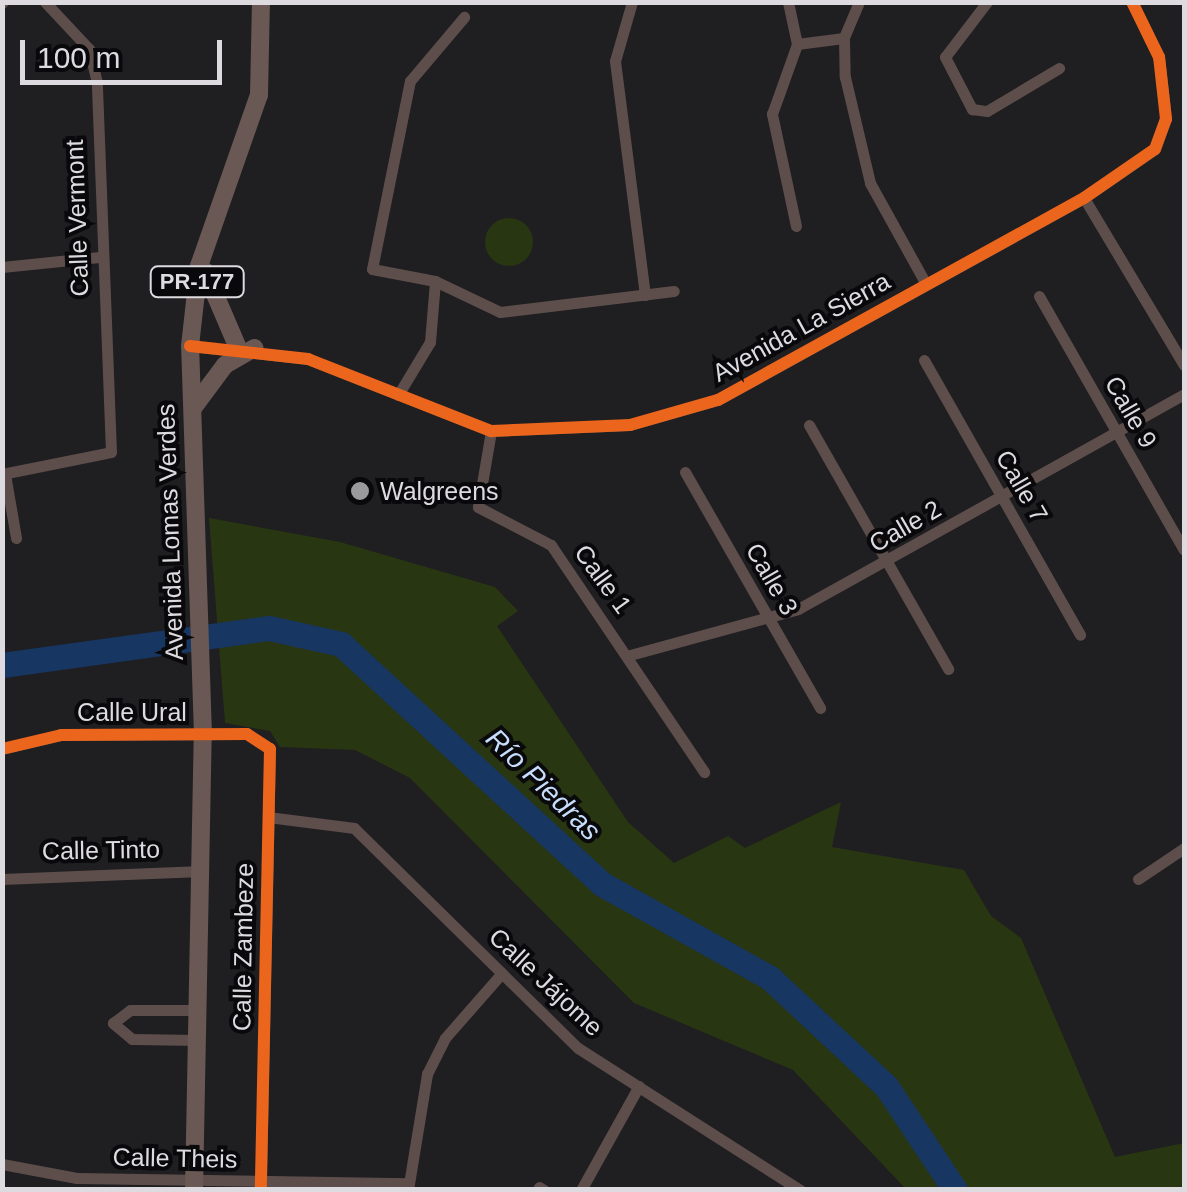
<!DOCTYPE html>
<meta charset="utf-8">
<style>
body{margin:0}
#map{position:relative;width:1187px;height:1192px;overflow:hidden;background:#1f1e21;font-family:Helvetica,sans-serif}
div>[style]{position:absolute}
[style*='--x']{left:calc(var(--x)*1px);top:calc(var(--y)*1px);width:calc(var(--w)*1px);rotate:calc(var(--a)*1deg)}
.green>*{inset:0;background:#293612}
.round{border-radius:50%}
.river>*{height:25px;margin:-12.5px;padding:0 12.5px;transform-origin:12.5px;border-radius:12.5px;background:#173661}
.minor>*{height:11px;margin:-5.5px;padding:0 5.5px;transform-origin:5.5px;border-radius:5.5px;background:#5d4e4b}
.primary>*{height:18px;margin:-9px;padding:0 9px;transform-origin:9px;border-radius:9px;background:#695853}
.cycleway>*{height:12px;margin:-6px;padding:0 6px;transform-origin:6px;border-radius:6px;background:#eb651d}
.dots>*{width:28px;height:28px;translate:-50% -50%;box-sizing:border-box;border:5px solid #09080a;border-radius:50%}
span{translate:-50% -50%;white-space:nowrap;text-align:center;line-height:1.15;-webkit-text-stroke:8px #09080a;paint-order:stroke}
.shield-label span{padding:2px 8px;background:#09080a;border:2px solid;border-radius:8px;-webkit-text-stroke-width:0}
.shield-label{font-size:22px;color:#dddbdf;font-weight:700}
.street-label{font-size:25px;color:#dddbdf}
.poi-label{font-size:25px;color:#dddbdf}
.left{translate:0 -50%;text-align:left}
.water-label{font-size:28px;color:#c7ddfc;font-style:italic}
.frame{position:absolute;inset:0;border:5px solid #dddbdf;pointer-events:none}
.scale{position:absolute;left:20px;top:40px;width:202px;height:45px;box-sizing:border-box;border:5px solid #dddbdf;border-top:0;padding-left:12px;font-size:30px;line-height:35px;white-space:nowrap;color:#dddbdf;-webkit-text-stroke:8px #09080a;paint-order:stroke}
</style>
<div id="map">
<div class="green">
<div class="round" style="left:485px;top:218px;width:48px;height:48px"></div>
<div style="clip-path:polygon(209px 518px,340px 542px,495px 587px,518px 611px,497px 626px,628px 822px,674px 863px,728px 836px,745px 848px,841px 802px,832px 847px,964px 870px,991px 916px,1021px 938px,1115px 1157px,1184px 1143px,1184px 1189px,906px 1189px,793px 1070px,634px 1003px,410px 778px,355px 750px,280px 747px,270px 731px,225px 723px)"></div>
</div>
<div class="river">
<div style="--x:2;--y:665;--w:270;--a:-7.9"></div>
<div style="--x:269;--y:628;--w:74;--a:12.5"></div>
<div style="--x:341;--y:644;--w:355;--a:42.6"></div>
<div style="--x:602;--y:884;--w:193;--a:29.2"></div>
<div style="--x:770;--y:978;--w:158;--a:43"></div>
<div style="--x:886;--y:1086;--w:125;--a:56.4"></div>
</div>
<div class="minor">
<div style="--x:632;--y:2;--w:61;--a:106.1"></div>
<div style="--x:615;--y:61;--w:236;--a:82.7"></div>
<div style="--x:788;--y:2;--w:43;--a:77.9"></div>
<div style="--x:797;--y:44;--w:47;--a:-7.3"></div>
<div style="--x:859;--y:2;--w:39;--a:113"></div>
<div style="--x:844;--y:38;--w:39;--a:89"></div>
<div style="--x:845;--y:77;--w:109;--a:76.7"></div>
<div style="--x:870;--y:183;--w:115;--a:61"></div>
<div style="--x:987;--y:2;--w:69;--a:127.4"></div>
<div style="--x:945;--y:57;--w:59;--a:62.6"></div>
<div style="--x:972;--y:109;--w:15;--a:8"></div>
<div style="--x:987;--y:111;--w:84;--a:-30.8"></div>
<div style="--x:2;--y:3;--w:1;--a:-45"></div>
<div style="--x:1084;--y:198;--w:195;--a:59.1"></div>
<div style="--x:796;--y:226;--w:115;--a:-102.1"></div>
<div style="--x:772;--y:114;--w:74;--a:-70.3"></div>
<div style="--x:2;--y:267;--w:98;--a:-5.9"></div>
<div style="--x:435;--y:281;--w:72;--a:25.5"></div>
<div style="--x:500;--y:312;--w:175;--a:-6.9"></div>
<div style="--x:1039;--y:296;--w:292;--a:60.3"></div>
<div style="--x:190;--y:346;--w:119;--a:6.3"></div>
<div style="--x:308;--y:359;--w:197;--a:21.5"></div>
<div style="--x:491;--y:431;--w:139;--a:-2.5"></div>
<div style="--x:630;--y:425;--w:91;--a:-15.9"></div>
<div style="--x:718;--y:400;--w:418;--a:-28.9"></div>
<div style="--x:1084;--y:198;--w:86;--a:-34.6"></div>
<div style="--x:1155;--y:149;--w:32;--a:-70"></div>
<div style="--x:1166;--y:119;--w:62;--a:-96.4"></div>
<div style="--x:1159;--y:57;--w:61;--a:-116.1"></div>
<div style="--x:924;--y:360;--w:316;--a:60.4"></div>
<div style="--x:398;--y:395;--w:62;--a:-58.9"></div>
<div style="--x:430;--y:342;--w:61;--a:-85.3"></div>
<div style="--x:435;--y:281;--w:64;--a:-169.2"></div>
<div style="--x:372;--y:269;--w:192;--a:-78.6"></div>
<div style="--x:410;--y:81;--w:84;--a:-49.8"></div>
<div style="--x:809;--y:425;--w:281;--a:60.3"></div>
<div style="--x:491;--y:431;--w:77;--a:99.7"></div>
<div style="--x:478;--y:507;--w:82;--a:27.5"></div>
<div style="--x:551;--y:545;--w:274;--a:56"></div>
<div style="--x:685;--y:472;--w:272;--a:60.2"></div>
<div style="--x:2;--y:474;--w:111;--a:-11.4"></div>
<div style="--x:111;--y:452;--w:369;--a:-92.2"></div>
<div style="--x:97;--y:83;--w:35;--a:-103"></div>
<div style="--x:89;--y:49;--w:64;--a:-133.1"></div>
<div style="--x:5;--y:474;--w:65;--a:80.2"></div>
<div style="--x:630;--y:655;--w:174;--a:-15.3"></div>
<div style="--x:798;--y:609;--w:442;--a:-29.1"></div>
<div style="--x:2;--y:749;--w:61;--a:-13.3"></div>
<div style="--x:61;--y:735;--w:186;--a:-0.3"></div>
<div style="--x:247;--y:734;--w:27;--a:33"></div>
<div style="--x:270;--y:749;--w:441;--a:91.2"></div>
<div style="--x:268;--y:817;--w:87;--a:7.3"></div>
<div style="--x:354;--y:828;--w:314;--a:44.5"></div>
<div style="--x:578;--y:1048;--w:264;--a:32.6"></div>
<div style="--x:2;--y:879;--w:200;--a:-2.3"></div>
<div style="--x:1138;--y:879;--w:55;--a:-34"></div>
<div style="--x:198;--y:1040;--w:66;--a:-179.1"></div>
<div style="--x:132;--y:1039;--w:25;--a:-140"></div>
<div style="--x:113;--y:1023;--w:21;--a:-37"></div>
<div style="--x:130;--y:1010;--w:69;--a:0"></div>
<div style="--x:2;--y:1164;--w:76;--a:10.6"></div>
<div style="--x:77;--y:1178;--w:331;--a:0.9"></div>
<div style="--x:539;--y:1187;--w:6;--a:31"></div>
<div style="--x:408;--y:1190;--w:118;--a:-80.7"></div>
<div style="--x:427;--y:1074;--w:40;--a:-63.4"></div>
<div style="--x:445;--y:1038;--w:86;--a:-48.8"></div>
<div style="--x:581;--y:1190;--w:119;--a:-60.9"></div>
</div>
<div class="primary">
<div style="--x:205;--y:271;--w:84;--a:66.8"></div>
<div style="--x:193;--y:408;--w:54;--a:-53.3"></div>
<div style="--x:225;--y:365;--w:34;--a:-30"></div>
<div style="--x:194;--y:1190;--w:455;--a:-88.9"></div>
<div style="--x:203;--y:735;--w:389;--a:-91.9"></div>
<div style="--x:190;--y:346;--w:81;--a:-83.6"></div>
<div style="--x:199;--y:266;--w:181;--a:-70.7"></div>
<div style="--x:259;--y:95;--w:93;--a:-88.8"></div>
</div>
<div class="cycleway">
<div style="--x:190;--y:346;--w:119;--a:6.3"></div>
<div style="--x:308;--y:359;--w:197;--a:21.5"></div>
<div style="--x:491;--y:431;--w:139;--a:-2.5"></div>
<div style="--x:630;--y:425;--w:91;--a:-15.9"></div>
<div style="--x:718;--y:400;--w:418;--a:-28.9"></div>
<div style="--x:1084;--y:198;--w:86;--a:-34.6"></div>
<div style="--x:1155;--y:149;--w:32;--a:-70"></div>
<div style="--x:1166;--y:119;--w:62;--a:-96.4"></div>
<div style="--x:1159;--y:57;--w:61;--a:-116.1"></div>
<div style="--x:2;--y:749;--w:61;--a:-13.3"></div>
<div style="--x:61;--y:735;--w:186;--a:-0.3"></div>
<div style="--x:247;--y:734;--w:27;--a:33"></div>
<div style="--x:270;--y:749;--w:441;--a:91.2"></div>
</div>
<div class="dots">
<div style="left:360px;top:491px;background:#9a999c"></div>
</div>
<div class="shield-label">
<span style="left:197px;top:282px">PR-177</span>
</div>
<div class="street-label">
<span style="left:77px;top:218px;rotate:-92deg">Calle Vermont</span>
<span style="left:801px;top:327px;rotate:-29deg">Avenida La Sierra</span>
<span style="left:1131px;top:412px;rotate:60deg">Calle 9</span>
<span style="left:1022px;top:486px;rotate:60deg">Calle 7</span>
<span style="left:905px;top:526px;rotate:-30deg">Calle 2</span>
<span style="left:170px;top:532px;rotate:-92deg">Avenida Lomas Verdes</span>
<span style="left:603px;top:579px;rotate:54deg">Calle 1</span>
<span style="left:772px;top:579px;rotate:60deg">Calle 3</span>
<span style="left:132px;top:712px">Calle Ural</span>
<span style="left:101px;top:850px;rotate:-1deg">Calle Tinto</span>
<span style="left:243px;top:947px;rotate:-89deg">Calle Zambeze</span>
<span style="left:546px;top:982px;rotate:43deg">Calle Jájome</span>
<span style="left:175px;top:1158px;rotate:1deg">Calle Theis</span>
</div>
<div class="poi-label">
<span class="left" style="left:380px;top:491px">Walgreens</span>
</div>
<div class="water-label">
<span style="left:543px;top:785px;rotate:44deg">Río Piedras</span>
</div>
<div class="frame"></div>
<div class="scale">100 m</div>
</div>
